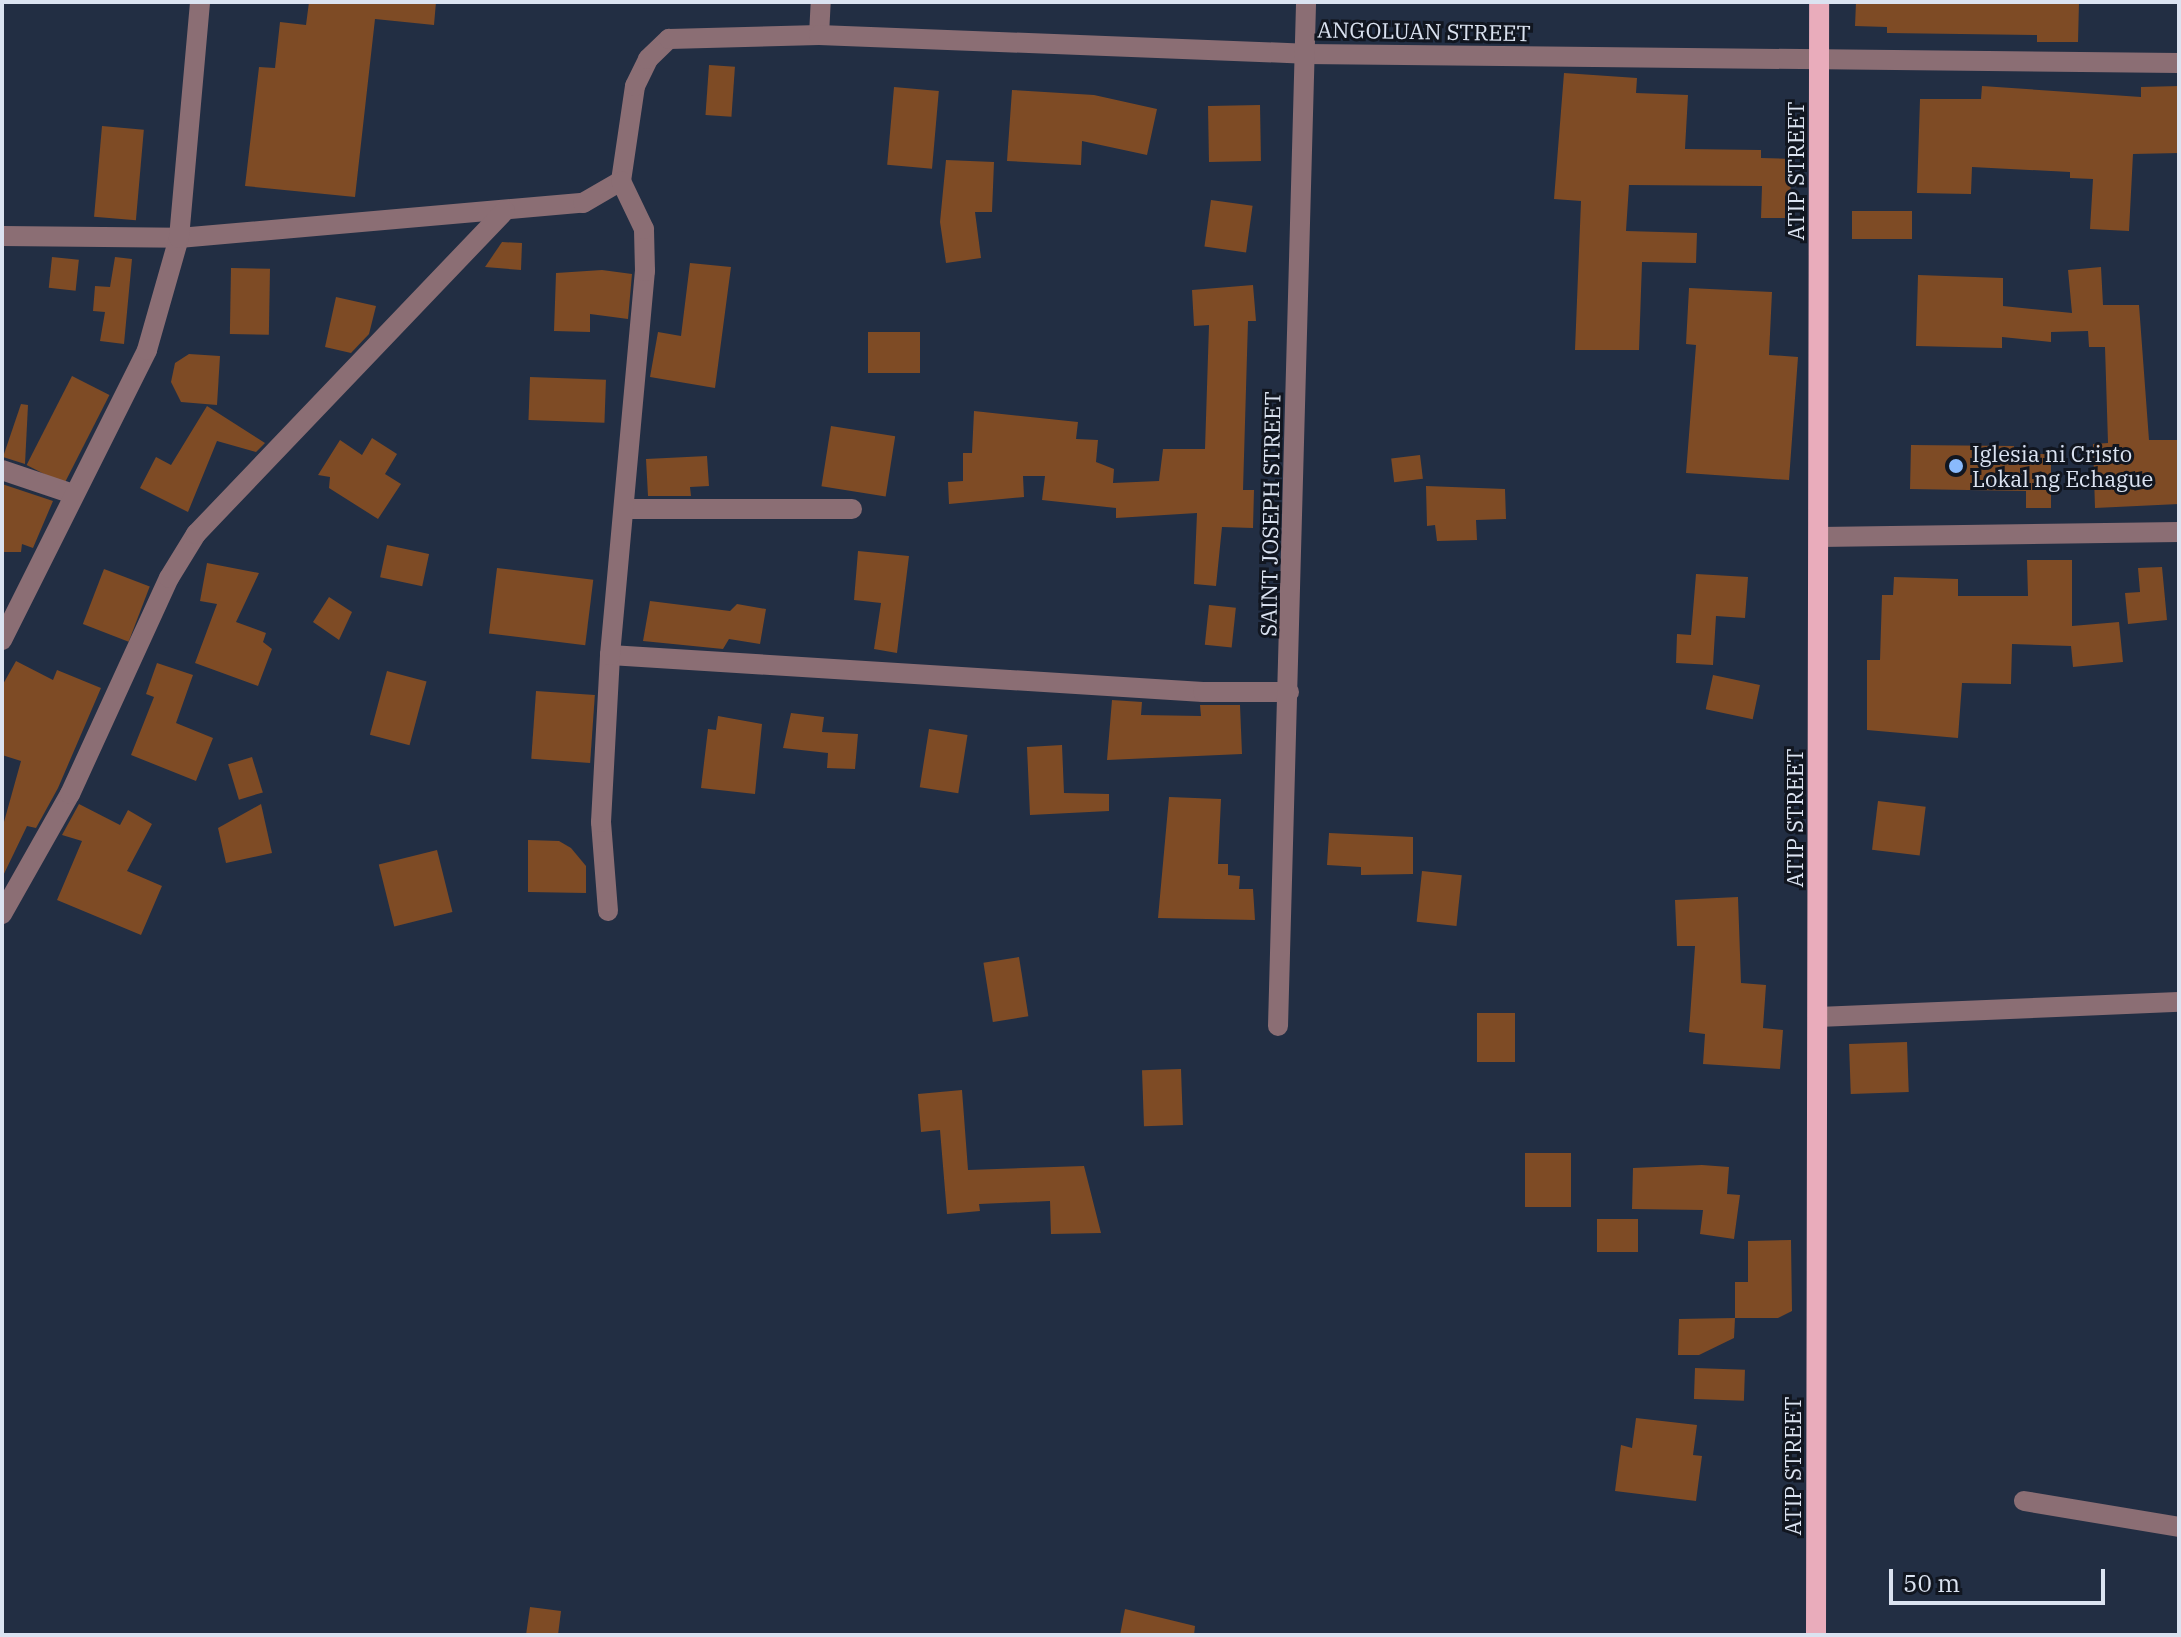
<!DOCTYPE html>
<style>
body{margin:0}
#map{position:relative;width:2181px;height:1637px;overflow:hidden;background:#222e43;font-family:"IBM Plex Serif",serif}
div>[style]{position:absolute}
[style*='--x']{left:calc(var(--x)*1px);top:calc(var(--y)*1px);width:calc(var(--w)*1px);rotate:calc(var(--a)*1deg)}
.building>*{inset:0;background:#7e4b25;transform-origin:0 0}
.minor>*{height:20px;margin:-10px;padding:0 10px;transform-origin:10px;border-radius:10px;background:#8b6e74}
.major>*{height:20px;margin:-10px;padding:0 10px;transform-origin:10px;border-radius:10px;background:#e9acbb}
.dots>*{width:22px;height:22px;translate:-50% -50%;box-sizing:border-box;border:4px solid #111620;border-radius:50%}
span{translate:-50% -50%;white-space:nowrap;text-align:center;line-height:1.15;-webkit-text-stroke:6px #111620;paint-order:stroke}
.street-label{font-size:22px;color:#dbe3f1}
.poi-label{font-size:22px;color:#dbe3f1}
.left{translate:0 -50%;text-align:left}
.frame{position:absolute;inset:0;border:4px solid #dbe3f1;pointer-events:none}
.scale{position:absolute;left:1889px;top:1569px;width:216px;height:36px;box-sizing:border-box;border:4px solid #dbe3f1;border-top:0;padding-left:10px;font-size:24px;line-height:28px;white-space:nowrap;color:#dbe3f1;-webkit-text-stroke:6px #111620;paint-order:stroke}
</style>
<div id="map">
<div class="building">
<div style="clip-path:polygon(309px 2px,436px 2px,434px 25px,375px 19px,355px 197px,245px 186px,259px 67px,275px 68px,280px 22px,306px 25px)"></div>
<div style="clip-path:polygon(1856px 2px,2079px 2px,2078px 42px,2037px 42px,2037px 35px,1887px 33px,1887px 27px,1855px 26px)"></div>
<div style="left:709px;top:65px;width:26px;height:50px;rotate:4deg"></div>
<div style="clip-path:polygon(1564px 73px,1637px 78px,1636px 93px,1688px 95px,1685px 149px,1761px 150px,1761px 158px,1792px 159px,1789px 218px,1761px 218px,1762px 186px,1629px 185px,1626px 231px,1697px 233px,1696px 263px,1642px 262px,1639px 350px,1575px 350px,1581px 201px,1554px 199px)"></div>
<div style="clip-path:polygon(1982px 86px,2141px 97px,2141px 87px,2179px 86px,2179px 153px,2133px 154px,2129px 231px,2090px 229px,2093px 179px,2070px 178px,2070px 172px,1972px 167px,1971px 194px,1917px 193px,1920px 99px,1981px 99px)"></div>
<div style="left:894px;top:87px;width:45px;height:78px;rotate:5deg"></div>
<div style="clip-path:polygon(1012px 90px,1094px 95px,1157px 109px,1147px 155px,1082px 141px,1081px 165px,1007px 161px)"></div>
<div style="left:1260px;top:105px;width:56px;height:52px;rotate:89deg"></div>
<div style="left:102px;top:126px;width:42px;height:91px;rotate:5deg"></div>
<div style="clip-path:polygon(946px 160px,994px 162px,992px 212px,975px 212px,981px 258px,946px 263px,940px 222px)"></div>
<div style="left:1211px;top:200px;width:42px;height:47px;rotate:8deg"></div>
<div style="left:1912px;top:211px;width:28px;height:60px;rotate:90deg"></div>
<div style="clip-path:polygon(502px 242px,522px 243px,521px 270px,485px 267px)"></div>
<div style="left:52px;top:257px;width:27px;height:31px;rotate:6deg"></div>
<div style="clip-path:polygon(115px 257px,132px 259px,124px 344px,100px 341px,105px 312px,93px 311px,95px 286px,110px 287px)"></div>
<div style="clip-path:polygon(690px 263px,731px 267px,715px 388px,650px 377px,658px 332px,681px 336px)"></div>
<div style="clip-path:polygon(2101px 267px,2103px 305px,2139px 305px,2149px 440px,2179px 440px,2179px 504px,2095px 508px,2093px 444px,2108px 443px,2105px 347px,2089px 347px,2088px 331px,2051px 332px,2051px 342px,2002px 337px,2002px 348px,1916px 346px,1918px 275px,2003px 278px,2003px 306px,2072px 313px,2068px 270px)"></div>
<div style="left:231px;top:268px;width:39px;height:66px;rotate:1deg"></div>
<div style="clip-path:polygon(602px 270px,632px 274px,628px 319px,590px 314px,590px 332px,554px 331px,556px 273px)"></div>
<div style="clip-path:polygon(1253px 285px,1256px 321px,1248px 321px,1243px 490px,1254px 490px,1253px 528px,1222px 527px,1216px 586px,1194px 584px,1197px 513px,1116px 518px,1116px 508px,1042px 500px,1045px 476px,1023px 476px,1024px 497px,949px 504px,948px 482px,963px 481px,963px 453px,972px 453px,974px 411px,1078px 422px,1076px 439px,1098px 440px,1096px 462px,1114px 469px,1113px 483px,1159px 481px,1163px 449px,1205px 449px,1209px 325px,1194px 326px,1192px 290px)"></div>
<div style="clip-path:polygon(1689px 288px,1772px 292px,1769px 355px,1798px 357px,1789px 480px,1686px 473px,1696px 345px,1686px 344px)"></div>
<div style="clip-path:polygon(336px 297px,376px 306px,369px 334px,351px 353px,325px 347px)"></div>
<div style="left:868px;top:332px;width:52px;height:41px"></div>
<div style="clip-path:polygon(189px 354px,220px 356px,217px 405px,181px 402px,171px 382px,175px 363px)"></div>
<div style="left:72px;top:376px;width:42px;height:100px;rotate:27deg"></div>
<div style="left:530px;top:377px;width:76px;height:43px;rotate:2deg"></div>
<div style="clip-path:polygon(21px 404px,28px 405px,25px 464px,3px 457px)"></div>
<div style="clip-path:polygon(207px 406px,265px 443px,256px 452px,217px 441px,188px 512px,140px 488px,156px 457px,171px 465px)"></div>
<div style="left:831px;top:426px;width:65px;height:61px;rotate:9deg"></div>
<div style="clip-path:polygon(372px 438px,397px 454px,385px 474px,401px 484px,378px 519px,329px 488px,330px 477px,318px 475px,340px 440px,362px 455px)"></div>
<div style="clip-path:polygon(1911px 445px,2014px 446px,2014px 454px,2051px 454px,2051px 508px,2026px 508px,2026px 491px,1910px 489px)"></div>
<div style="left:1420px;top:455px;width:24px;height:29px;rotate:83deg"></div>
<div style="clip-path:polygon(707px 456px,709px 486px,690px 487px,691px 496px,648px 496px,646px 459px)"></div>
<div style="clip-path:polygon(2px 484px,53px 501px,33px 548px,22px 544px,21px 552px,2px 552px)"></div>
<div style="clip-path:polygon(1426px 486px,1505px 489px,1506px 519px,1476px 520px,1477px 540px,1437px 541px,1435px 525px,1427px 526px)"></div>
<div style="left:387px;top:545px;width:43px;height:33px;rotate:12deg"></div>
<div style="clip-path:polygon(858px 551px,909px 556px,897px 653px,874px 649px,881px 603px,854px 600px)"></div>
<div style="clip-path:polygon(2027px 560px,2072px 560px,2072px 626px,2119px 622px,2123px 662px,2073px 667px,2071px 646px,2012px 644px,2011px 684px,1962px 683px,1958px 738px,1867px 730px,1867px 660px,1880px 660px,1882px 595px,1893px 595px,1894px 577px,1958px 579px,1958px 596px,2028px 596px)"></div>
<div style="clip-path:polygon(207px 563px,259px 573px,236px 622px,266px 633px,263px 642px,272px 649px,258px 686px,195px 663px,217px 604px,200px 601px)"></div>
<div style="clip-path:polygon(2162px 567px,2167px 620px,2128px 624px,2125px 593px,2140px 592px,2138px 568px)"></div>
<div style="left:497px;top:568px;width:97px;height:66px;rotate:7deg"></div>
<div style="left:104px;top:569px;width:49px;height:59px;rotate:21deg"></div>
<div style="clip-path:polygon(1696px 574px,1748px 577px,1745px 618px,1716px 616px,1713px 665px,1676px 663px,1677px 634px,1691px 635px)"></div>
<div style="clip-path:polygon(329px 597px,352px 612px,339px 640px,313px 622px)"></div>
<div style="clip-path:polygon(650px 601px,730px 611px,737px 604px,766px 609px,760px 644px,729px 639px,723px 649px,643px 641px)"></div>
<div style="left:1209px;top:605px;width:27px;height:40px;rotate:6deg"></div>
<div style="clip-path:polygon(16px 661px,53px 680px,57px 670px,101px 688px,58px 788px,36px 828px,27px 826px,2px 878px,2px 829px,21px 761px,2px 755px,2px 686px)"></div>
<div style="clip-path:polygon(157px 663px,193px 675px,176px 723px,213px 738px,196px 781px,131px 755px,154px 697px,146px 694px)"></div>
<div style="left:387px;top:671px;width:41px;height:66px;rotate:15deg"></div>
<div style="left:1713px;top:675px;width:48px;height:35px;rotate:12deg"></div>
<div style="left:536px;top:691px;width:59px;height:68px;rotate:4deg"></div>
<div style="clip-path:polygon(1112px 700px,1142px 702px,1141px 715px,1201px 716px,1200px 705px,1240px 705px,1242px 754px,1107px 760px)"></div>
<div style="clip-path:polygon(791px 713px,824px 717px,822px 732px,858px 734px,855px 769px,827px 768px,828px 753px,783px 748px)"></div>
<div style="clip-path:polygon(718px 716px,762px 724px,755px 794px,701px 788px,708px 729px,716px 730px)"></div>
<div style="left:929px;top:729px;width:39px;height:59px;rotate:9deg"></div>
<div style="clip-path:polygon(1062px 745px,1064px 793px,1109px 794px,1109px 811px,1030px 815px,1027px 747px)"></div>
<div style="left:252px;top:757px;width:37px;height:25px;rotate:73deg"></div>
<div style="clip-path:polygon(1169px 797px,1221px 799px,1218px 864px,1228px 864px,1228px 875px,1240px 876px,1239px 889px,1253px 889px,1255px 920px,1158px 918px)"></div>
<div style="left:1878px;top:801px;width:48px;height:49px;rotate:7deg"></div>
<div style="clip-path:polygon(79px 804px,120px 825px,128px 810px,152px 824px,127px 871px,162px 886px,141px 935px,57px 900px,82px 841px,62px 835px)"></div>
<div style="clip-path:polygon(261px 804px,272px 853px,226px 863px,218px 828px)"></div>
<div style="clip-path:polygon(1329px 833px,1413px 837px,1413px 874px,1361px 875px,1361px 867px,1327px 865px)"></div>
<div style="clip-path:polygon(528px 840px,559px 841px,571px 848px,586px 866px,586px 893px,528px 892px)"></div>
<div style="left:437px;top:850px;width:64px;height:60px;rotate:76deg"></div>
<div style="left:1422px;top:871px;width:40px;height:51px;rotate:6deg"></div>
<div style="clip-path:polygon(1738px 897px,1741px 983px,1766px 985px,1763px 1028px,1783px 1030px,1780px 1069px,1703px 1064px,1705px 1034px,1689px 1032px,1695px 946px,1677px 946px,1675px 900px)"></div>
<div style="left:1019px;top:957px;width:60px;height:36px;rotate:81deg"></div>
<div style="left:1477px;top:1013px;width:38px;height:49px"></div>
<div style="left:1907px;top:1042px;width:50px;height:58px;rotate:88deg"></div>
<div style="left:1181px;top:1069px;width:56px;height:39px;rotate:88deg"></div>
<div style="clip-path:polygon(962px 1090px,968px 1170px,1084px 1166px,1101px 1233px,1051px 1234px,1050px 1201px,979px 1204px,980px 1211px,947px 1214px,940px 1130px,921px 1132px,918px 1094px)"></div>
<div style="left:1525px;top:1153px;width:46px;height:54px"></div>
<div style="clip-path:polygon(1702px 1165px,1729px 1167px,1727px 1194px,1740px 1195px,1734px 1239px,1700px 1234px,1703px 1210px,1632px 1209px,1633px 1168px)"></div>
<div style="left:1638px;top:1219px;width:33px;height:41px;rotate:90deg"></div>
<div style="clip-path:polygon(1791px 1240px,1792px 1311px,1778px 1318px,1735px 1318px,1735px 1282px,1748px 1282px,1748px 1241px)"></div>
<div style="clip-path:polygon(1735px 1318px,1734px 1338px,1699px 1355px,1678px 1355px,1679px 1319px)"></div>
<div style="left:1695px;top:1368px;width:50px;height:31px;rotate:2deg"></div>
<div style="clip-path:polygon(1636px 1418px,1697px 1425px,1693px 1455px,1702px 1456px,1696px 1501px,1615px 1491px,1621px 1445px,1632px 1448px)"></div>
<div style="clip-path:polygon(530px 1607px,561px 1611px,558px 1635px,526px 1635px)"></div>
<div style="clip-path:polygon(1125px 1609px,1195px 1626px,1194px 1635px,1120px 1635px)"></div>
</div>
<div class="minor">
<div style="--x:819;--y:35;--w:33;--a:-87"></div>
<div style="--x:2;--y:236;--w:177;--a:0.6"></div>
<div style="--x:179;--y:238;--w:406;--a:-5"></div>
<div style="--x:583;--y:203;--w:44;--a:-30.1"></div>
<div style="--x:621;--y:181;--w:96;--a:-81.6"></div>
<div style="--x:635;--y:86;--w:30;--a:-64"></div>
<div style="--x:648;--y:59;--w:29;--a:-44"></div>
<div style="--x:669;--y:39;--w:150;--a:-1.5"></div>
<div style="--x:819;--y:35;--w:486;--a:2.2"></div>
<div style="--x:1305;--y:54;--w:874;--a:0.59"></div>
<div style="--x:2;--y:470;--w:75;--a:18.7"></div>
<div style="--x:626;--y:509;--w:226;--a:0"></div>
<div style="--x:1820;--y:537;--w:359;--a:-0.8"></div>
<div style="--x:2;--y:640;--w:324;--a:-63.4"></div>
<div style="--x:147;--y:350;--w:116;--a:-74.1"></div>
<div style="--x:179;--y:238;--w:237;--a:-84.9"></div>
<div style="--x:610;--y:655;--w:594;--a:3.57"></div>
<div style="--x:1203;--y:692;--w:86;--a:0"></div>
<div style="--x:608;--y:911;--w:89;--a:-94.5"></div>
<div style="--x:601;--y:822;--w:167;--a:-86.9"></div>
<div style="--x:610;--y:655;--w:386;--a:-84.8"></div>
<div style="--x:645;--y:271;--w:42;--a:-91.4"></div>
<div style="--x:644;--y:229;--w:53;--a:-115.6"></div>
<div style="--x:2;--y:914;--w:138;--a:-60.5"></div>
<div style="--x:70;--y:794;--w:238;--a:-65.4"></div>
<div style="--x:169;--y:578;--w:52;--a:-58.5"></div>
<div style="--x:196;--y:534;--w:447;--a:-46.3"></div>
<div style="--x:1818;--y:1017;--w:361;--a:-2.4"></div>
<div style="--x:1278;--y:1026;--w:1024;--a:-88.43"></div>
<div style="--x:2024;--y:1501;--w:157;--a:9.5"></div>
</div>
<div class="major">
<div style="--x:1816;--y:1635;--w:1633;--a:-89.89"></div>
</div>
<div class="dots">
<div style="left:1956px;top:466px;background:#8abafc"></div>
</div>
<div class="street-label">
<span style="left:1424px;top:31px;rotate:1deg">ANGOLUAN STREET</span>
<span style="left:1796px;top:171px;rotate:-90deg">ATIP STREET</span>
<span style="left:1270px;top:514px;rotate:-89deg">SAINT JOSEPH STREET</span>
<span style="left:1795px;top:818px;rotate:-90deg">ATIP STREET</span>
<span style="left:1793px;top:1466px;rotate:-90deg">ATIP STREET</span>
</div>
<div class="poi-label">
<span class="left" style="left:1972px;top:466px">Iglesia ni Cristo<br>Lokal ng Echague</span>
</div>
<div class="frame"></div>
<div class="scale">50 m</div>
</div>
